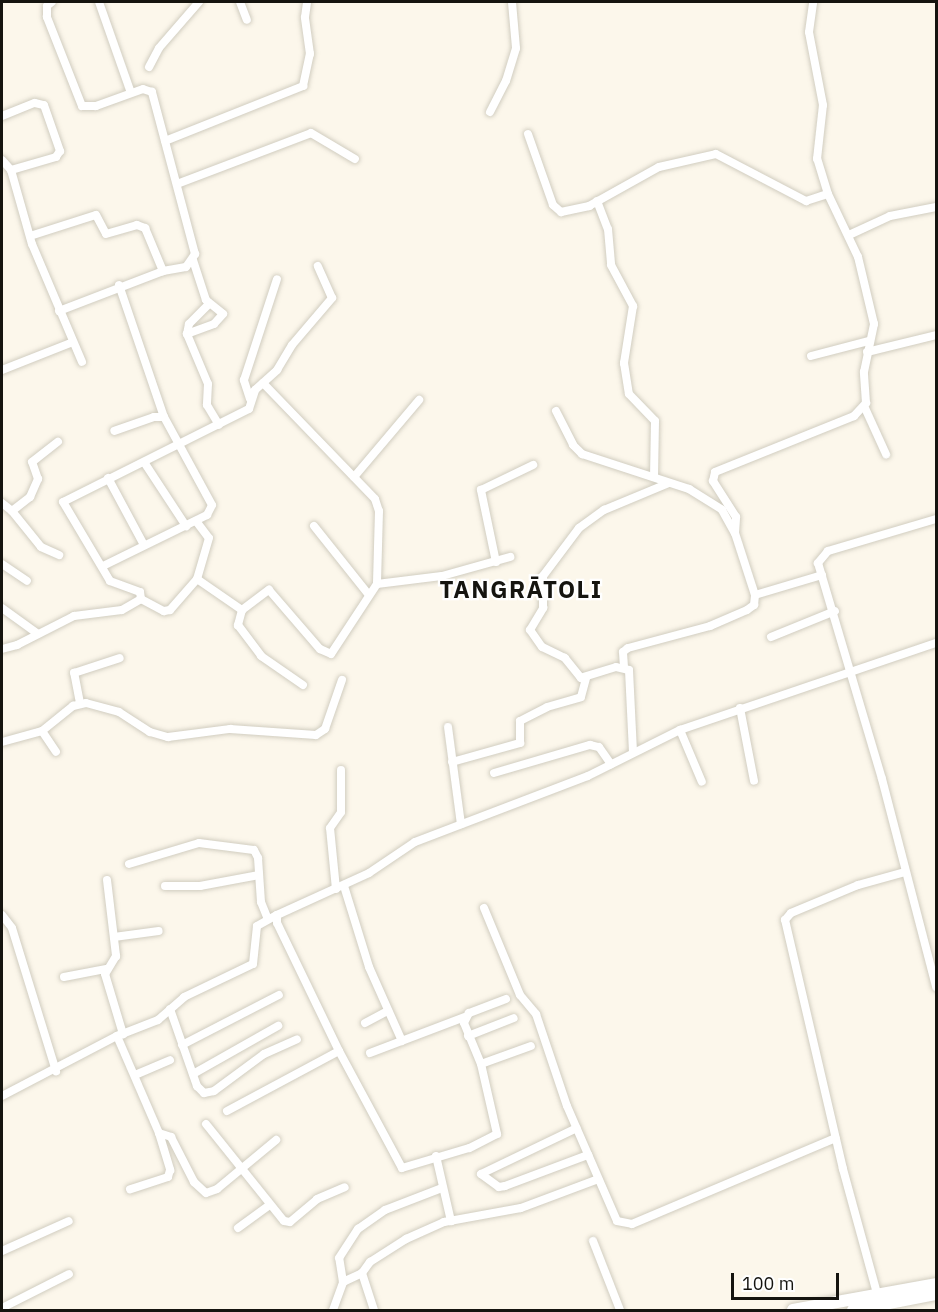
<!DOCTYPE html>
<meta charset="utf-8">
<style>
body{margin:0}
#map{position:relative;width:938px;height:1312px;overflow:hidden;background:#fcf7eb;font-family:"IBM Plex Sans",sans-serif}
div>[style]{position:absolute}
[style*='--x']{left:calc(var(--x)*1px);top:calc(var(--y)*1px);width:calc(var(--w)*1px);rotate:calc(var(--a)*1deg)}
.roads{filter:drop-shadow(0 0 2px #d1cdc0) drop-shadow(0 0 2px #d1cdc0)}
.minor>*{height:8px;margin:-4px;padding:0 4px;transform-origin:4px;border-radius:4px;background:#fff}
.primary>*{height:12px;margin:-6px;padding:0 6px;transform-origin:6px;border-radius:6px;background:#fff}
span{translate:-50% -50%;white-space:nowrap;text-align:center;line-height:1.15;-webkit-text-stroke:4.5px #fff;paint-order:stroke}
.district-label{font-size:24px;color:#15140f;font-weight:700;letter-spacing:1.5px}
.frame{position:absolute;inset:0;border:3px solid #15140f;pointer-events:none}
.scale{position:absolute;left:731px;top:1273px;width:108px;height:27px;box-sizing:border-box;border:3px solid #15140f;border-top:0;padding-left:8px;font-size:18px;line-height:21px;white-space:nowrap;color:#15140f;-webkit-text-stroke:4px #fff;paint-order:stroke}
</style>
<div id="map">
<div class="roads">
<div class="minor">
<div style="--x:99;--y:2;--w:96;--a:70.6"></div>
<div style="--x:240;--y:2;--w:19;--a:69"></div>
<div style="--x:149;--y:67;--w:21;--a:-62"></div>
<div style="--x:159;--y:48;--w:61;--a:-49"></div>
<div style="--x:490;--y:112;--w:35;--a:-63"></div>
<div style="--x:506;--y:81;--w:34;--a:-73"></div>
<div style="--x:516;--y:48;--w:46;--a:-95"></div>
<div style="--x:2;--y:116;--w:35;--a:-22"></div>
<div style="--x:35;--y:103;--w:9;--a:13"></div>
<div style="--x:44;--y:105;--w:49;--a:70.8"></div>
<div style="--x:60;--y:151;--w:7;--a:124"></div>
<div style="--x:56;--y:157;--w:47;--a:163.9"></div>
<div style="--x:528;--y:134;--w:75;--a:70.6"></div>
<div style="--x:553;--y:205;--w:11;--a:41"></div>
<div style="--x:561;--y:212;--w:29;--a:-12"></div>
<div style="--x:589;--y:206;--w:80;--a:-29.1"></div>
<div style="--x:659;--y:167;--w:58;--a:-12.8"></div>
<div style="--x:716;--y:154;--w:102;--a:27.6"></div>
<div style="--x:806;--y:201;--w:23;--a:-18"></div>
<div style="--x:165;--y:141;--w:149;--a:-21.7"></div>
<div style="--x:303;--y:86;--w:33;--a:-78"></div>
<div style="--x:310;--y:54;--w:37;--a:-98"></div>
<div style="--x:305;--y:17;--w:15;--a:-82"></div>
<div style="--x:2;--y:160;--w:13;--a:48"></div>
<div style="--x:11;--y:170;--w:77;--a:74.2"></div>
<div style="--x:32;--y:244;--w:128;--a:67"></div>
<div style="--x:177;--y:184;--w:143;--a:-20.8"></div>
<div style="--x:311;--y:133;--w:51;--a:30.6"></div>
<div style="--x:597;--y:201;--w:30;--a:69"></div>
<div style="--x:608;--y:229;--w:36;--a:85"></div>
<div style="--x:611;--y:265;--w:47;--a:61.8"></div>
<div style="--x:633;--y:306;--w:58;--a:99"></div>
<div style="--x:624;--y:363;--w:31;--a:81"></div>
<div style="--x:629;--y:394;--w:37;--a:46"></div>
<div style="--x:655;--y:421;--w:56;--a:91"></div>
<div style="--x:849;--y:235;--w:45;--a:-24.9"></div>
<div style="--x:890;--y:216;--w:47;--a:-11.1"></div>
<div style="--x:30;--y:236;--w:69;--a:-17.7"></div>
<div style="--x:96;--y:215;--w:21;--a:62"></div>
<div style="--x:106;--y:234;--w:32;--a:-16"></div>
<div style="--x:137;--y:225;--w:9;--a:21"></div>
<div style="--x:145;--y:228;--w:47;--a:67.3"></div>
<div style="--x:163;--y:271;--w:23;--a:-10"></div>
<div style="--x:186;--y:267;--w:16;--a:-55"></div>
<div style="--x:195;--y:254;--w:168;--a:-104.9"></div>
<div style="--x:152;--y:92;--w:9;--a:-162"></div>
<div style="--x:143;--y:89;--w:50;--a:160.1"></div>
<div style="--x:96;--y:106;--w:14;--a:180"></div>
<div style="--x:82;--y:106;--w:96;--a:-111.5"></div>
<div style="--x:47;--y:17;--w:11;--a:-90"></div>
<div style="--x:47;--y:6;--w:6;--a:-39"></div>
<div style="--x:193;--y:260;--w:42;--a:72"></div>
<div style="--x:206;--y:300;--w:22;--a:39"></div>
<div style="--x:223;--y:314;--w:13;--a:132"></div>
<div style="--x:214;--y:324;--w:29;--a:160"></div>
<div style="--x:187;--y:334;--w:54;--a:67.2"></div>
<div style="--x:208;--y:384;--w:21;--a:93"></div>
<div style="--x:207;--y:405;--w:23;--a:59"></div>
<div style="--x:119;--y:285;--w:139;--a:71.2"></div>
<div style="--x:59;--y:311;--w:111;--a:-21"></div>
<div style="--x:187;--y:334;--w:10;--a:-79"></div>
<div style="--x:189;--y:324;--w:28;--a:-45"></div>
<div style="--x:867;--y:352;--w:71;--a:-13.8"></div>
<div style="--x:811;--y:356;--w:60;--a:-14.5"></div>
<div style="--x:2;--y:370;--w:76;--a:-21.5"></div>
<div style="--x:263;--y:383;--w:161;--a:46"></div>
<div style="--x:375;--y:499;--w:13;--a:72"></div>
<div style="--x:379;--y:511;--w:73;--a:91.6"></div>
<div style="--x:250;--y:399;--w:20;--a:-108"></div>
<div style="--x:244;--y:380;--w:106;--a:-71.9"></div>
<div style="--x:865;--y:408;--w:51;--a:65.5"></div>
<div style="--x:556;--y:411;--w:38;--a:63"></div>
<div style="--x:573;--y:445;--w:13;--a:45"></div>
<div style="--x:582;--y:454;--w:113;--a:18.1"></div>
<div style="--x:689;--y:489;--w:39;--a:32"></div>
<div style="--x:722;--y:510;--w:26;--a:61"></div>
<div style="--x:735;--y:533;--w:65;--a:72.1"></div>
<div style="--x:144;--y:462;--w:77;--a:56.7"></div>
<div style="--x:354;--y:477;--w:101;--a:-49.8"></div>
<div style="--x:108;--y:478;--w:76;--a:61.8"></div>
<div style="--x:2;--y:503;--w:13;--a:39"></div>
<div style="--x:12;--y:511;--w:23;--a:-38"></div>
<div style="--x:30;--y:497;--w:20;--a:-66"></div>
<div style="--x:38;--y:479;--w:18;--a:-109"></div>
<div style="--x:32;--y:462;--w:33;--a:-38"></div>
<div style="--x:12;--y:511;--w:46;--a:51.1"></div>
<div style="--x:41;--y:547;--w:20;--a:24"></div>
<div style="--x:936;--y:519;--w:113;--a:163.5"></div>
<div style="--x:828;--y:551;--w:16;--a:130"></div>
<div style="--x:818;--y:563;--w:225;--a:73.5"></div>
<div style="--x:882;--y:779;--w:215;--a:75.4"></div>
<div style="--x:196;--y:521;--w:21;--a:53"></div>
<div style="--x:209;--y:538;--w:43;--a:106.3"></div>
<div style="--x:314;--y:526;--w:87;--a:51.5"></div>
<div style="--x:735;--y:533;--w:16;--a:-86"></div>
<div style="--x:736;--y:517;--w:43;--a:-122.6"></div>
<div style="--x:713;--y:481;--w:9;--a:-77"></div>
<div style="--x:715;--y:472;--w:150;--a:-21.9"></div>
<div style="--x:854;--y:416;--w:18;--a:-47"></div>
<div style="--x:866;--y:403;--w:31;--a:-94"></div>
<div style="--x:864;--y:372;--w:49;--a:-78.2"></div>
<div style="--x:874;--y:324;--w:69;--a:-103.4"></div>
<div style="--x:858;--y:257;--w:70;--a:-115.5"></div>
<div style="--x:828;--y:194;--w:37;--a:-107"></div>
<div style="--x:817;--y:159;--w:54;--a:-83.7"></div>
<div style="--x:823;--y:105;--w:74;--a:-100.9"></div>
<div style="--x:809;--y:32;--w:30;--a:-82"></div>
<div style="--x:496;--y:562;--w:74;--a:-101.8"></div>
<div style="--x:481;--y:490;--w:58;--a:-25.7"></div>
<div style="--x:2;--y:564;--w:30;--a:34"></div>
<div style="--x:103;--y:566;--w:116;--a:-26.1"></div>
<div style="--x:207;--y:515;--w:11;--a:-63"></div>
<div style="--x:212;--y:505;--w:100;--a:-118.6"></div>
<div style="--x:164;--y:417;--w:10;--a:180"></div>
<div style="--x:154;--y:417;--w:42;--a:160.7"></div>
<div style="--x:141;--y:599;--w:26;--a:28"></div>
<div style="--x:164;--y:611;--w:6;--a:-9"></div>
<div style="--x:170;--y:610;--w:41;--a:-48.9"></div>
<div style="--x:197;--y:579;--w:55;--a:34.6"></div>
<div style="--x:242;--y:610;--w:34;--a:-37"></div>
<div style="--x:269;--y:590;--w:78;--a:49.2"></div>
<div style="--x:320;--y:649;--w:12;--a:24"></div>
<div style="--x:331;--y:654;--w:84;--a:-56.7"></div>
<div style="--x:377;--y:584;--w:65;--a:-7"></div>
<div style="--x:442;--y:576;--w:71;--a:-15.6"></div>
<div style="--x:2;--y:608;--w:44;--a:35.8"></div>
<div style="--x:242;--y:610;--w:16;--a:105"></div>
<div style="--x:238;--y:625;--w:39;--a:53"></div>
<div style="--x:261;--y:656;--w:51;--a:34.6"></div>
<div style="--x:771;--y:637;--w:69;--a:-22.1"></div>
<div style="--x:2;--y:649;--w:16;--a:-15"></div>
<div style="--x:17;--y:645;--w:64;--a:-27"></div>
<div style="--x:74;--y:616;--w:48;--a:-7.1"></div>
<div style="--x:122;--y:610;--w:22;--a:-30"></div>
<div style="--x:141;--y:599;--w:7;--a:-98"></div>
<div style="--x:140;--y:592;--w:32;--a:-160"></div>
<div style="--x:110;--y:581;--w:92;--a:-120.7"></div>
<div style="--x:63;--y:502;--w:208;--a:-26.6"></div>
<div style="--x:249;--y:409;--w:20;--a:-72"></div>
<div style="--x:255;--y:390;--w:30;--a:-42"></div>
<div style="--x:277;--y:370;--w:29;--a:-59"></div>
<div style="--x:292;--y:345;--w:62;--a:-49.6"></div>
<div style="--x:332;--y:298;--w:35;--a:-114"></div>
<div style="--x:624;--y:667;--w:15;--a:-94"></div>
<div style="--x:623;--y:652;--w:6;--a:-39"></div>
<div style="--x:628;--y:648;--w:85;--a:-15"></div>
<div style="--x:710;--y:626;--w:40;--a:-23.4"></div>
<div style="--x:747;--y:610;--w:9;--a:-36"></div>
<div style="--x:754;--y:605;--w:10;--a:-84"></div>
<div style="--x:755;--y:595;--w:70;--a:-16.6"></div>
<div style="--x:80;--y:703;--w:31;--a:-101"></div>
<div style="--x:74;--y:673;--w:48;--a:-18.1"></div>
<div style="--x:740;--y:708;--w:74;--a:79.1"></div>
<div style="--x:448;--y:727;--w:98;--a:82.4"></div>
<div style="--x:680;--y:730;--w:56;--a:67.1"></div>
<div style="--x:42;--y:731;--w:25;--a:56"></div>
<div style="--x:2;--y:742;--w:41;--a:-15.4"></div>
<div style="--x:42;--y:731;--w:40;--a:-39"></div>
<div style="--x:73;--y:706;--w:13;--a:-13"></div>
<div style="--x:86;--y:703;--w:34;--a:15"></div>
<div style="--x:119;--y:712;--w:37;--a:33"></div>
<div style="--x:150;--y:732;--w:19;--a:16"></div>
<div style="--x:168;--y:737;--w:63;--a:-7.4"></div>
<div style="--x:230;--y:729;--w:86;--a:4"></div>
<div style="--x:316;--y:735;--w:11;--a:-34"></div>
<div style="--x:325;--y:729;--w:52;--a:-70.9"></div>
<div style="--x:633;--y:752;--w:82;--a:-92.8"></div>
<div style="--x:629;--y:670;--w:13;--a:-167"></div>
<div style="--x:616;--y:667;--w:37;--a:163"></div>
<div style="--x:581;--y:678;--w:26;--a:-129"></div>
<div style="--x:565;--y:658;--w:25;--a:-154"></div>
<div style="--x:542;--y:647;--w:21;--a:-125"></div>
<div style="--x:530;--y:630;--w:26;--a:-59"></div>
<div style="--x:543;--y:608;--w:32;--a:-90"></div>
<div style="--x:543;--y:576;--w:60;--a:-53.1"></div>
<div style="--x:579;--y:528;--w:31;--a:-36"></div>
<div style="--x:604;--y:510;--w:70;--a:-22.6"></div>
<div style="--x:452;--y:762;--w:71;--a:-15.6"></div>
<div style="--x:520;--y:743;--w:22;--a:-90"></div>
<div style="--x:520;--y:721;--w:30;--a:-27"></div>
<div style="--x:547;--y:707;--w:35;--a:-16"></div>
<div style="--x:581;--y:697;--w:20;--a:-75"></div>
<div style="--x:494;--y:773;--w:100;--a:-16.3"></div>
<div style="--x:590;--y:745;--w:9;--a:13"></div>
<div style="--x:599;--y:747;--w:21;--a:55"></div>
<div style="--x:129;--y:864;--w:73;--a:-16.7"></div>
<div style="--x:199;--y:843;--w:55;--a:7.3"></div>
<div style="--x:254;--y:850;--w:9;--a:63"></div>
<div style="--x:258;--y:858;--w:44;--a:86.1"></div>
<div style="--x:261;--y:902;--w:18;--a:68"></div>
<div style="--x:107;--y:880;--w:77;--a:83.2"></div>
<div style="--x:116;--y:956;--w:21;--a:121"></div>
<div style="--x:105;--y:974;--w:63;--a:73.3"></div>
<div style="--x:165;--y:886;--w:35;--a:0"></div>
<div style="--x:200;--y:886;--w:60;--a:-10.6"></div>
<div style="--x:344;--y:886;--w:85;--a:72.8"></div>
<div style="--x:369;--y:967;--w:81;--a:66"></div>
<div style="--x:336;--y:889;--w:61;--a:-95.6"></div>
<div style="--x:330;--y:828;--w:19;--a:-55"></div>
<div style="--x:341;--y:812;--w:42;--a:-90"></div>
<div style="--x:484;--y:908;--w:94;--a:67.5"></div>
<div style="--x:520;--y:995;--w:25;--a:50"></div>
<div style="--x:536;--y:1014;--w:97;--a:71.4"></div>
<div style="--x:567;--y:1106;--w:125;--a:66.5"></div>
<div style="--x:617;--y:1221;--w:15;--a:11"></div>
<div style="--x:632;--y:1224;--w:221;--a:-22.9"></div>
<div style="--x:2;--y:915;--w:16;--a:52"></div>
<div style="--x:12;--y:928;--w:150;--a:72.9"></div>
<div style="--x:114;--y:937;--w:45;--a:-7.6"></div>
<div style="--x:64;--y:977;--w:43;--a:-10.8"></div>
<div style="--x:506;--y:999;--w:40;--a:159"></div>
<div style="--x:469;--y:1013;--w:11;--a:117"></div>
<div style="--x:464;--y:1023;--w:44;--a:67.5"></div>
<div style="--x:481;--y:1064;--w:72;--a:77.1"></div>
<div style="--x:497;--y:1134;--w:31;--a:153"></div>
<div style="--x:469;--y:1148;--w:70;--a:163.4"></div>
<div style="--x:402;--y:1168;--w:133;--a:-118.3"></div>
<div style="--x:339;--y:1051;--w:142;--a:-115.8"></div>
<div style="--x:277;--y:923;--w:8;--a:-90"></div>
<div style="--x:277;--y:915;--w:101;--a:-24.5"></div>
<div style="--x:369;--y:873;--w:55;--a:-34"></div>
<div style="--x:415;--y:842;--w:185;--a:-20.9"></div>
<div style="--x:588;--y:776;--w:103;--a:-26.6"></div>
<div style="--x:680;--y:730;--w:270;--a:-18.8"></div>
<div style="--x:170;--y:1009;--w:82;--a:70.7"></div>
<div style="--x:197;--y:1086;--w:10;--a:45"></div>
<div style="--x:204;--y:1093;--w:10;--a:-11"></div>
<div style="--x:214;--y:1091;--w:62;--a:-36.5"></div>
<div style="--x:264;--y:1054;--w:36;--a:-24"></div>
<div style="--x:365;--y:1023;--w:26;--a:-28"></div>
<div style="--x:117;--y:1036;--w:106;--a:66.6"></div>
<div style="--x:159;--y:1133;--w:39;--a:73"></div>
<div style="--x:170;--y:1170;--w:7;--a:106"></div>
<div style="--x:168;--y:1177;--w:40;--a:162"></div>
<div style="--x:468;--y:1036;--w:49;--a:-21.4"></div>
<div style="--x:182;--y:1045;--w:109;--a:-27.3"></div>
<div style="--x:370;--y:1053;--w:102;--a:-20.8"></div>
<div style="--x:481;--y:1064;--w:53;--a:-19.8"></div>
<div style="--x:193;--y:1074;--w:98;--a:-29.5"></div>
<div style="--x:135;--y:1075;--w:38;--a:-23"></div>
<div style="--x:2;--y:1096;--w:130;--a:-27.6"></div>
<div style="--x:117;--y:1036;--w:44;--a:-21.3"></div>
<div style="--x:158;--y:1020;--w:35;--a:-41"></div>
<div style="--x:184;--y:997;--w:76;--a:-25.6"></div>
<div style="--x:253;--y:964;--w:38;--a:-84"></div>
<div style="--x:257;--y:926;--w:23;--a:-29"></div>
<div style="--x:227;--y:1111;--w:127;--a:-28.2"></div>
<div style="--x:206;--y:1124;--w:124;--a:51.2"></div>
<div style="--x:284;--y:1221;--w:6;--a:9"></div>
<div style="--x:290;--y:1222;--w:35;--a:-40"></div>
<div style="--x:317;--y:1199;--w:30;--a:-23"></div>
<div style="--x:159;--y:1133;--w:13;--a:18"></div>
<div style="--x:171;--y:1137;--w:51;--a:62.9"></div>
<div style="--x:194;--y:1182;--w:16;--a:43"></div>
<div style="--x:206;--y:1193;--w:12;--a:-20"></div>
<div style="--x:217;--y:1189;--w:77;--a:-39.7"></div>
<div style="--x:436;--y:1156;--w:67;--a:77"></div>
<div style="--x:481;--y:1174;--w:22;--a:36"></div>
<div style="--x:499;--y:1187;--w:6;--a:-9"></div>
<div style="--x:505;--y:1186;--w:89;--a:-20.5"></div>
<div style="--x:481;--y:1174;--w:106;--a:-25.6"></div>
<div style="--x:238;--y:1228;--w:39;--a:-36"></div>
<div style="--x:593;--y:1241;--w:74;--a:68.6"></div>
<div style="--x:2;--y:1251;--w:73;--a:-24.1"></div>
<div style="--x:343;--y:1282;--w:24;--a:-99"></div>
<div style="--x:339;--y:1258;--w:35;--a:-57"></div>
<div style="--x:358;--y:1229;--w:33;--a:-35"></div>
<div style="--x:385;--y:1210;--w:61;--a:-21.1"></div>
<div style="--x:878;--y:1297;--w:133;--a:-105.3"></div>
<div style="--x:843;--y:1169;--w:256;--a:-103.1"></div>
<div style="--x:785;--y:920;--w:9;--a:-49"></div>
<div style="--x:791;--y:913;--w:73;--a:-22.7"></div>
<div style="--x:858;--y:885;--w:49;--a:-15.5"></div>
<div style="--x:2;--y:1308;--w:75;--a:-26.9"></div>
<div style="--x:333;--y:1310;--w:30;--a:-70"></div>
<div style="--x:343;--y:1282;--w:21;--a:-25"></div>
<div style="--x:374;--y:1310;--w:39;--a:-108"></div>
<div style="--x:362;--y:1273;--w:14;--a:-54"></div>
<div style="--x:370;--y:1262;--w:43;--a:-32.6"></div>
<div style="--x:406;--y:1239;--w:42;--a:-24.1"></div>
<div style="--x:444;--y:1222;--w:78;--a:-10.3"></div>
<div style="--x:521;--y:1208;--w:82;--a:-20.6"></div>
</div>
<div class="primary">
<div style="--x:793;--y:1310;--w:145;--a:-10.3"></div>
<div style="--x:853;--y:1310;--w:85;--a:-10.9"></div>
</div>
</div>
<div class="district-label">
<span style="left:521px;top:590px">TANGRĀTOLI</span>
</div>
<div class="frame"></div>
<div class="scale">100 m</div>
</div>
